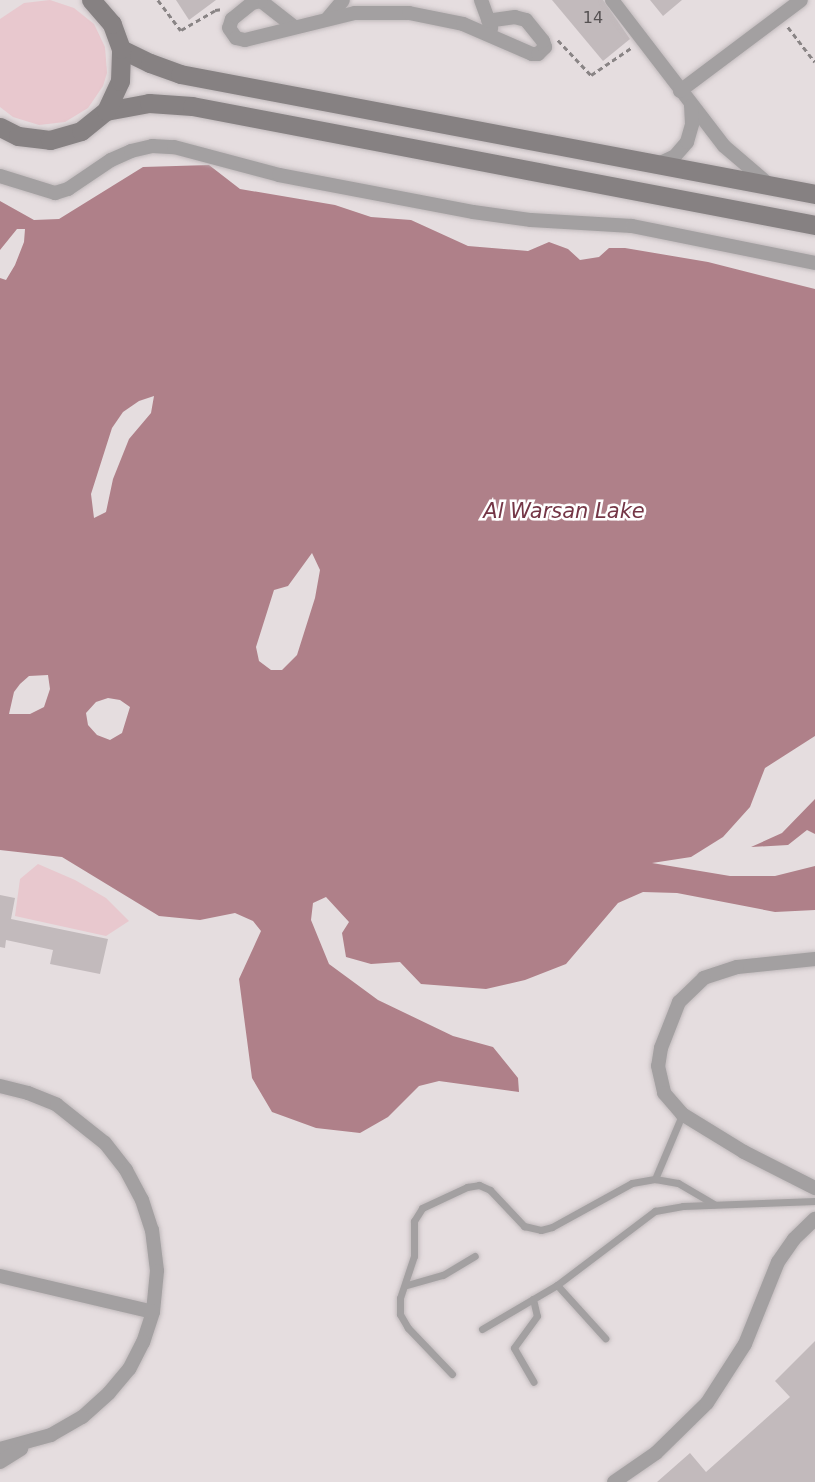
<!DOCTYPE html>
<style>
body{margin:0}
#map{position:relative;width:815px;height:1482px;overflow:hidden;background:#e5dddf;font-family:"DejaVu Sans",sans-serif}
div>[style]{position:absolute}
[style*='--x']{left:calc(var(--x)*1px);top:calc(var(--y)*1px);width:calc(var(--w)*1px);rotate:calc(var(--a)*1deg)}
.green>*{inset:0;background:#e8c8ce}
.water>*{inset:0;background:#af8089}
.building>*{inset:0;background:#c2babc}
.path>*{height:2.5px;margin-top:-1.25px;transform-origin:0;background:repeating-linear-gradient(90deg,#898485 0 5px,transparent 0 8.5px)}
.roads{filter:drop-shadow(0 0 2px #c1babc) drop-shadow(0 0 2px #c1babc)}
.lane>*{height:7px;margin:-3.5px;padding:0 3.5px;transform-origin:3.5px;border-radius:3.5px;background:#a3a0a1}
.street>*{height:14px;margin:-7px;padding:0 7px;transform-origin:7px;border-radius:7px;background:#a3a0a1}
.secondary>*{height:19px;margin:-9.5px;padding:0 9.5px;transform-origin:9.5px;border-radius:9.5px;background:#868182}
span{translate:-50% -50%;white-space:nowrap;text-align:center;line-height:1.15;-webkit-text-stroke:5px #fff;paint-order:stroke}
.number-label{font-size:16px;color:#565253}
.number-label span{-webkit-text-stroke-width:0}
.water-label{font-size:21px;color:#743646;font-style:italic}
</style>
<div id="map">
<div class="green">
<div style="clip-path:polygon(50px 0,74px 8px,94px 24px,105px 47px,107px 73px,103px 86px,88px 108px,65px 122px,39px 125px,13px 117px,0 107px,0 19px,24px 3px)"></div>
<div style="clip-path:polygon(38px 864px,75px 880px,106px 898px,129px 921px,106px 936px,15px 916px,20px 879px)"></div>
</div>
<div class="water">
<div style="clip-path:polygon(evenodd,209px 165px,240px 189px,335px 205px,371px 217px,411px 220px,468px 246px,528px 251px,549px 242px,568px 249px,580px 260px,599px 257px,609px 248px,625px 248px,708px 262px,815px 289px,815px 736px,765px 768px,750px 807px,723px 837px,691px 857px,652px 863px,730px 876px,775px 876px,815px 866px,815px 910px,775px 912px,677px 893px,643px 892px,618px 903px,566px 964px,525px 980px,486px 989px,421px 984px,400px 962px,371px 964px,346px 957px,342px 933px,349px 922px,326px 897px,313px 903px,311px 920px,329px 964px,378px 1000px,453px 1036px,493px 1047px,518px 1078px,519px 1092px,439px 1081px,419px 1086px,388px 1117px,360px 1133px,316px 1128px,272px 1112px,252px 1078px,239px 979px,261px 931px,253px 921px,235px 913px,200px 920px,159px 916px,62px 857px,0 850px,0 278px,6px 280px,15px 265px,24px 242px,25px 229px,17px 229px,0 250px,0 201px,34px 220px,59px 219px,143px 167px,209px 165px,154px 396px,151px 413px,129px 439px,113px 479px,106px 512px,94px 518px,91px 494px,112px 428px,123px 412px,139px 401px,154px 396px,209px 165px,312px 553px,320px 570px,315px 598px,297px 655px,282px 670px,271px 670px,259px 661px,256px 647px,274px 590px,288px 586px,312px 553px,209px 165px,48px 675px,50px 689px,44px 707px,30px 714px,9px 714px,14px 692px,20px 684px,29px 676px,48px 675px,209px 165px,108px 698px,120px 700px,130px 707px,122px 733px,110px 740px,97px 735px,88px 725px,86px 713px,96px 702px,108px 698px)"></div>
<div style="clip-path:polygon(815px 799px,815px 834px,807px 830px,788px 845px,751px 847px,782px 833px)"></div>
</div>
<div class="building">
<div style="clip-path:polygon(176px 0,216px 0,189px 20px)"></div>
<div style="clip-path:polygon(552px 0,603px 0,630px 39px,603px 61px)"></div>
<div style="clip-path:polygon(650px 0,682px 0,663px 16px)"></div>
<div style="clip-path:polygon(0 895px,15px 898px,11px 919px,108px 939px,100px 974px,50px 964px,53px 950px,6px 940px,5px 948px,0 947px)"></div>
<div style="clip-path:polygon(815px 1341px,815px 1482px,657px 1482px,690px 1453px,706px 1472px,790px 1397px,775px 1381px)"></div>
</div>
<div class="path">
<div style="--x:158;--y:0;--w:38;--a:53"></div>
<div style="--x:181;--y:30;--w:39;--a:-30"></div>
<div style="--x:215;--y:10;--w:8;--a:-7"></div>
<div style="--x:788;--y:27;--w:44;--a:52.4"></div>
<div style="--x:558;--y:40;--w:48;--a:46.7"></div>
<div style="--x:591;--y:75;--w:48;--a:-34"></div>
</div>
<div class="roads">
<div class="lane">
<div style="--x:655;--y:1179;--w:69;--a:-67.1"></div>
<div style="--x:407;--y:1285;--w:37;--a:-16"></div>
<div style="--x:443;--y:1275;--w:37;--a:-31"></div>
<div style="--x:557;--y:1285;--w:72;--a:47.8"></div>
<div style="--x:533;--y:1299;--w:17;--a:77"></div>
<div style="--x:537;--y:1316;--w:39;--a:126"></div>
<div style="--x:514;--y:1348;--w:39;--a:60"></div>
<div style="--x:482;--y:1329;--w:87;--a:-30.4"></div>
<div style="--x:557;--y:1285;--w:123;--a:-37.1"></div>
<div style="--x:655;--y:1211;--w:28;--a:-10"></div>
<div style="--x:683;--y:1206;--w:132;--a:-2.2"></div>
<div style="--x:452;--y:1374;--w:64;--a:-133.7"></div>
<div style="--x:408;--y:1328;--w:16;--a:-120"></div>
<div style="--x:400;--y:1314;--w:16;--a:-90"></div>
<div style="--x:400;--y:1298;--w:44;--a:-71.6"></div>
<div style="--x:414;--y:1256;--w:35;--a:-90"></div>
<div style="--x:414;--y:1221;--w:15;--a:-58"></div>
<div style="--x:422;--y:1208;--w:50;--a:-25"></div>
<div style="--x:467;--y:1187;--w:12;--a:-9"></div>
<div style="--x:479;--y:1185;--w:12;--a:24"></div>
<div style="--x:490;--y:1190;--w:50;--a:46.6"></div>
<div style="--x:524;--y:1226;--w:17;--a:13"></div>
<div style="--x:541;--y:1230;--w:11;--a:-15"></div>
<div style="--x:552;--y:1227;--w:91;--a:-28.8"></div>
<div style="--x:632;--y:1183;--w:23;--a:-10"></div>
<div style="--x:655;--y:1179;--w:23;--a:10"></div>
<div style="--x:678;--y:1183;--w:42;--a:30.3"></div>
</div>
<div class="street">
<div style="--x:481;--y:0;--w:30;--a:70"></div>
<div style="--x:612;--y:0;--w:184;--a:52.5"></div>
<div style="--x:724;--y:146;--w:55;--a:40.6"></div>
<div style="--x:328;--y:18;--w:23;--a:-50"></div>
<div style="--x:293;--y:26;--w:41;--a:-142"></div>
<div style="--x:261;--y:1;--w:9;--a:167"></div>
<div style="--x:252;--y:3;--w:26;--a:141"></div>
<div style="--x:232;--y:19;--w:9;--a:108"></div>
<div style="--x:229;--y:28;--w:12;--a:55"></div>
<div style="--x:236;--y:38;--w:9;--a:13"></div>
<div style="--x:245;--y:40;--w:113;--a:-13.8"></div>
<div style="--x:355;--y:13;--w:54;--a:0"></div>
<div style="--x:409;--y:13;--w:55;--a:11.5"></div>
<div style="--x:463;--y:24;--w:75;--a:23.5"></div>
<div style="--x:532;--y:54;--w:6;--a:0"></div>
<div style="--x:538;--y:54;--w:10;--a:-45"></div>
<div style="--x:545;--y:47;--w:6;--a:-108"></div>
<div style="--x:543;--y:41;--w:27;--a:-129"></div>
<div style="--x:526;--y:20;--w:11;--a:-165"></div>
<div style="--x:515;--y:17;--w:27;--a:172"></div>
<div style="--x:680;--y:91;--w:151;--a:-36.9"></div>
<div style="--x:658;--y:164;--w:19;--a:-25"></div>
<div style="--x:675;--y:156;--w:18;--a:-49"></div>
<div style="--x:687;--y:142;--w:19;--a:-74"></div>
<div style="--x:692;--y:124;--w:18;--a:-93"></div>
<div style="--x:0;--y:176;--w:58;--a:17.2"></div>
<div style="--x:55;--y:193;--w:14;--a:-17"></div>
<div style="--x:68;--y:189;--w:52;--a:-34"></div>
<div style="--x:111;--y:160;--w:22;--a:-24"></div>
<div style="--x:131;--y:151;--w:22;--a:-13"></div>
<div style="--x:152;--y:146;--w:22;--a:3"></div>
<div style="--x:174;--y:147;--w:109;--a:14.9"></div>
<div style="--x:279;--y:175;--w:197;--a:10.8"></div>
<div style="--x:473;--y:212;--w:59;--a:7.9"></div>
<div style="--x:531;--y:220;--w:101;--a:3.4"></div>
<div style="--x:632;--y:226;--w:187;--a:11.4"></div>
<div style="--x:815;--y:959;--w:78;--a:174.1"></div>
<div style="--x:737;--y:967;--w:35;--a:162"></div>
<div style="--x:704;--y:978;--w:35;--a:136"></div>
<div style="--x:679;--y:1002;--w:49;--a:111.4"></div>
<div style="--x:661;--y:1048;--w:18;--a:99"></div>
<div style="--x:658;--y:1066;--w:28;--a:77"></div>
<div style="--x:664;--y:1093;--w:28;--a:49"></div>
<div style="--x:682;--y:1114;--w:73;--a:31.5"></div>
<div style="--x:744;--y:1152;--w:80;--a:26.9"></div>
<div style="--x:0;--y:1086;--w:29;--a:14"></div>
<div style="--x:28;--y:1093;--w:31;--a:22"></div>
<div style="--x:57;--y:1105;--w:61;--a:38.4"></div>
<div style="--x:105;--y:1143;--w:34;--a:52"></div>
<div style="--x:126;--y:1170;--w:34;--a:62"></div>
<div style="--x:142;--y:1200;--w:32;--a:72"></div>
<div style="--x:152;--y:1230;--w:41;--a:83"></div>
<div style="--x:157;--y:1271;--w:41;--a:95.6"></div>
<div style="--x:153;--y:1312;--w:32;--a:108"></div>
<div style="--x:143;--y:1342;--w:30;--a:117"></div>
<div style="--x:129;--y:1369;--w:31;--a:130"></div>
<div style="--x:109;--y:1393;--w:36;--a:138"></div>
<div style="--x:82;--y:1417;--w:36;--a:150"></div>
<div style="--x:51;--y:1435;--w:53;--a:164.6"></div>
<div style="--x:0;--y:1276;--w:157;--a:13.2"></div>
<div style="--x:0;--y:1462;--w:25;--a:-32"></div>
<div style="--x:614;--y:1482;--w:51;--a:-34.6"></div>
<div style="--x:656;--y:1453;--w:71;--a:-44.4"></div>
<div style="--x:707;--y:1403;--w:70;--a:-57.2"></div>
<div style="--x:745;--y:1344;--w:88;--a:-68.1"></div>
<div style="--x:778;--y:1262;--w:28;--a:-55"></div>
<div style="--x:794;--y:1239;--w:29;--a:-44"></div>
</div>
<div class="secondary">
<div style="--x:121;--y:49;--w:32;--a:26"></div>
<div style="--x:150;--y:63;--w:32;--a:20"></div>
<div style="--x:180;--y:74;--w:646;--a:10.7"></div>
<div style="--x:106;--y:111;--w:44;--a:-10.5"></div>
<div style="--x:149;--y:103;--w:43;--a:4"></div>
<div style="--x:192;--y:106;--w:634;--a:10.81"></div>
<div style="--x:0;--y:127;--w:20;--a:27"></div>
<div style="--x:18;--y:136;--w:32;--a:7"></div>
<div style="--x:50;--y:140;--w:32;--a:-16"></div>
<div style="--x:81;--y:131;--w:32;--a:-39"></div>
<div style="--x:106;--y:111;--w:33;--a:-65"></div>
<div style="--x:120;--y:81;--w:32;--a:-88"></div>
<div style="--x:121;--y:49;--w:27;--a:-110"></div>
<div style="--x:112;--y:24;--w:32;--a:-131"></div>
</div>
</div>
<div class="number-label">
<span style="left:593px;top:18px">14</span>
</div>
<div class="water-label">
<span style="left:564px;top:511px">Al Warsan Lake</span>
</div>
</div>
